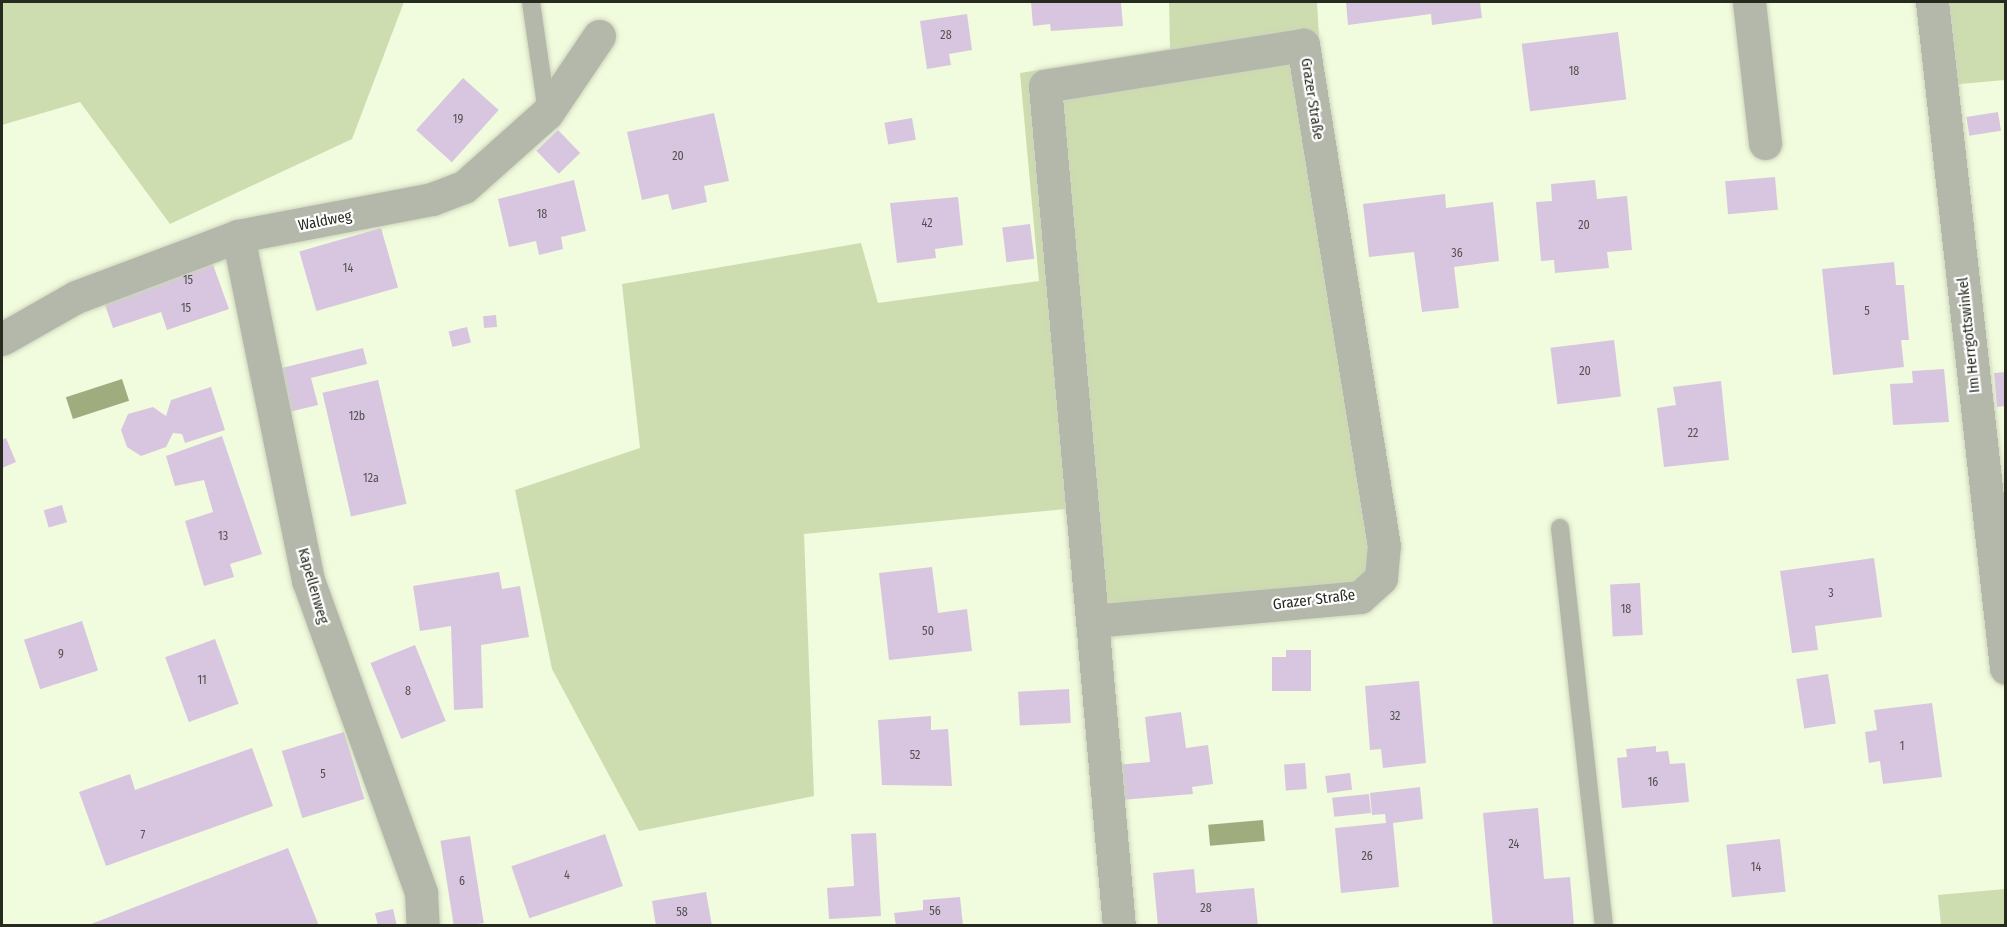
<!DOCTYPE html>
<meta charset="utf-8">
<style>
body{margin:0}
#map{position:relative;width:2007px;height:927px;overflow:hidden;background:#f1fbdd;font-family:"Fira Sans Condensed",sans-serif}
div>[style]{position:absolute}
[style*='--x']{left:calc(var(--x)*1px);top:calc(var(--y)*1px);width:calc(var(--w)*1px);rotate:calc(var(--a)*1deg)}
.green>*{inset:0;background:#ceddaf}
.water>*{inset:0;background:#9eac7e;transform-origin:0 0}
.building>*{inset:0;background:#d8c6e0;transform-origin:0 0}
.roads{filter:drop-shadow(0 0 2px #cdd5bb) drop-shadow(0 0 2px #cdd5bb)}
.lane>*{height:18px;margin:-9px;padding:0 9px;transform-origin:9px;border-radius:9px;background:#b3b8ab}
.street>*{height:33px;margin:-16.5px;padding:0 16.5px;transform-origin:16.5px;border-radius:16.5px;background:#b3b8ab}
span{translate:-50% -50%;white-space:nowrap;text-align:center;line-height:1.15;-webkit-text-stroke:4.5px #fff;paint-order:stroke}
.number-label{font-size:12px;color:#53514f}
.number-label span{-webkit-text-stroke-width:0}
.street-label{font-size:15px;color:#272a1f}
.frame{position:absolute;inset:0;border:3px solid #272a1f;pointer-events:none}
</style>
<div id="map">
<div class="green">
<div style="clip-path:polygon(2px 2px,404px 2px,352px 139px,170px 224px,80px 102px,2px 125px)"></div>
<div style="clip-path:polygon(1169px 2px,1317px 2px,1329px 211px,1368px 486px,1371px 574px,1353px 588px,1099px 612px,1087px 507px,804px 534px,814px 796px,639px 831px,552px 669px,515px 490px,640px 448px,622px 284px,861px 243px,878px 303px,1039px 281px,1020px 73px,1170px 49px)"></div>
<div style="clip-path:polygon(1937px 2px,2005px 2px,2005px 80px,1949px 85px)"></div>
<div style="clip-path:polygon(2005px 889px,2005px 925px,1941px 925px,1938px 895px)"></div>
</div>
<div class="water">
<div style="left:122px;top:379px;width:23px;height:59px;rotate:72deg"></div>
<div style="left:1263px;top:820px;width:21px;height:55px;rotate:85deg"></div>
</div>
<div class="building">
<div style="clip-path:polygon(1031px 2px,1121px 2px,1123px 26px,1051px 31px,1050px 24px,1033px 26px)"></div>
<div style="clip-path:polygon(1346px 2px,1480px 2px,1482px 18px,1432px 25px,1431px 14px,1348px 25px)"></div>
<div style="clip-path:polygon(967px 14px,972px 50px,949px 54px,951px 65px,927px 69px,920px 21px)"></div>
<div style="left:1618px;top:32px;width:68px;height:97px;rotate:83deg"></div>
<div style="left:463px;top:78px;width:48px;height:70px;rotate:42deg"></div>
<div style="left:1998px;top:112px;width:19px;height:32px;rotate:81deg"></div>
<div style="clip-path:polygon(714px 113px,729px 181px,704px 186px,707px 202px,672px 210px,668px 194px,642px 200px,627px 132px)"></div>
<div style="left:912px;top:118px;width:22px;height:28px;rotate:80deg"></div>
<div style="left:558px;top:130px;width:32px;height:30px;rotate:46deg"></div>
<div style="left:1775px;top:177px;width:33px;height:50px;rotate:85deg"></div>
<div style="clip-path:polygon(574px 180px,586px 231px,561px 237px,563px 249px,539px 255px,536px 241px,509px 247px,498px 199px)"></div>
<div style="clip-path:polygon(1595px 180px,1597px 199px,1627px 196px,1632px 250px,1607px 252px,1609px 268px,1555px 273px,1554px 260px,1541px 261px,1536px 202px,1552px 201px,1551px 184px)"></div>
<div style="clip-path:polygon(1445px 194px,1446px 208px,1493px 202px,1499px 261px,1454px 267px,1459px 308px,1422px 312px,1414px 252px,1369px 257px,1363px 204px)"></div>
<div style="clip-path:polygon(958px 197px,963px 245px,935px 249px,936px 258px,897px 263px,890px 203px)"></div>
<div style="left:1030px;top:224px;width:35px;height:28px;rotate:83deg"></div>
<div style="left:381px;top:228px;width:62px;height:85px;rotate:74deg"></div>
<div style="clip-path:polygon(212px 262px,229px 309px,167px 330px,161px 312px,113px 328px,103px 299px)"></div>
<div style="clip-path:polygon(1894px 262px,1896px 285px,1904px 285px,1909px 340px,1901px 340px,1904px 367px,1833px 375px,1822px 269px)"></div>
<div style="left:496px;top:315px;width:12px;height:13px;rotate:85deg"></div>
<div style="left:467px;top:327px;width:16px;height:19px;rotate:76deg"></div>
<div style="left:1614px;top:340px;width:57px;height:64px;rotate:83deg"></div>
<div style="clip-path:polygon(363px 348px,367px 364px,311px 378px,318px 405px,289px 412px,278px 369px)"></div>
<div style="clip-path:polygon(1944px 369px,1949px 422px,1893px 425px,1890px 384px,1913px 383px,1912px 371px)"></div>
<div style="clip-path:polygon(2006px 372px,2006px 406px,1997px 407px,1994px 373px)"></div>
<div style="left:378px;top:380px;width:127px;height:57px;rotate:77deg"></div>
<div style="clip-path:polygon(1721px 381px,1729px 460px,1664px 467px,1657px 408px,1676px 405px,1673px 387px)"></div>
<div style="clip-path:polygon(211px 387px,225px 430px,185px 443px,182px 434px,173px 433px,166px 447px,141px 456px,127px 447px,121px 430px,128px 414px,153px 407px,166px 416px,171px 400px)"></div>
<div style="clip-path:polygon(222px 436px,262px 554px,230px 564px,234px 577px,204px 586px,185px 521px,213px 512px,204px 480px,175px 486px,166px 456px)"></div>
<div style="clip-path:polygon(6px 438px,16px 462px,2px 468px,2px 440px)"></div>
<div style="left:62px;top:505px;width:18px;height:19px;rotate:74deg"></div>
<div style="clip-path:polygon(1874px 558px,1882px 617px,1815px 626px,1818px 650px,1792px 653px,1780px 571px)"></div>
<div style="clip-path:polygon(932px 567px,938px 613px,967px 609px,972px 651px,889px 660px,879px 573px)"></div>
<div style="clip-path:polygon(499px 572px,502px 589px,520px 586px,529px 637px,481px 645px,483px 708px,454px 710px,451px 626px,420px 631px,413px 586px)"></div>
<div style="left:1640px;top:583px;width:52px;height:30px;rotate:87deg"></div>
<div style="left:82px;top:621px;width:52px;height:61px;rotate:72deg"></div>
<div style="left:215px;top:639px;width:69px;height:53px;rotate:70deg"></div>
<div style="left:415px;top:645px;width:82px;height:48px;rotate:68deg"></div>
<div style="clip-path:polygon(1286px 650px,1311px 650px,1311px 691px,1272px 691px,1272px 657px,1286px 657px)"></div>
<div style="left:1828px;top:674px;width:50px;height:32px;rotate:81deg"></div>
<div style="clip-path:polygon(1419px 681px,1426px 763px,1383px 768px,1381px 749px,1370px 750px,1365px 686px)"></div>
<div style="left:1069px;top:689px;width:34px;height:51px;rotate:87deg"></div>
<div style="clip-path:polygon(1932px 703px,1942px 777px,1883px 784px,1880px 761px,1869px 763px,1865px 732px,1877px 730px,1874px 710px)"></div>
<div style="clip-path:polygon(1181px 712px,1186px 748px,1208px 745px,1213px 784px,1192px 787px,1193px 794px,1121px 800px,1116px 765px,1150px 762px,1145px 717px)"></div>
<div style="clip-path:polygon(931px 716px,931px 730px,948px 729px,952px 786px,882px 785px,878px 720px)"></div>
<div style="left:344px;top:732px;width:70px;height:65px;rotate:73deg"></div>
<div style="clip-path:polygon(1656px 746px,1656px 752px,1668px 751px,1670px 764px,1685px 763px,1689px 802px,1622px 808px,1617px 758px,1627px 757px,1626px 749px)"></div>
<div style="clip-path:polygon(252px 748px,273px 806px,106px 866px,79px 792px,130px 774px,135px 790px)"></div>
<div style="left:1305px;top:763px;width:26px;height:21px;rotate:86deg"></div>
<div style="left:1350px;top:773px;width:17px;height:25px;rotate:83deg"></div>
<div style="clip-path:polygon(1420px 787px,1423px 819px,1393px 823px,1399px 887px,1341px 893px,1335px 828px,1386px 823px,1385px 814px,1372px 815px,1370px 793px)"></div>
<div style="left:1369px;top:794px;width:19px;height:37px;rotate:84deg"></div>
<div style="clip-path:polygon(1538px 808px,1544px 879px,1570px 877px,1574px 926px,1493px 926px,1483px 813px)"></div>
<div style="clip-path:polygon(876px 833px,881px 916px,829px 919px,827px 888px,854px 886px,851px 834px)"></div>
<div style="left:605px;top:834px;width:55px;height:99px;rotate:71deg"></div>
<div style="left:470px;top:836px;width:88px;height:30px;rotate:81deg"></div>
<div style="left:1780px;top:839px;width:53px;height:54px;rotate:84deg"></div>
<div style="clip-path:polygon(288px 848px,319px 926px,86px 926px,135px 907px)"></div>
<div style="clip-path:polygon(1194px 869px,1196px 893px,1254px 888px,1258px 926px,1158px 926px,1153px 873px)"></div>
<div style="clip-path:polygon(706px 892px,712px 926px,656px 926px,652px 901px)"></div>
<div style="clip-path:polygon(960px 897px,963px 926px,896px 926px,894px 913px,923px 910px,923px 900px)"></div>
<div style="clip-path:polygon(393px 909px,397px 926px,378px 926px,375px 913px)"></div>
</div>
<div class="roads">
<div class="lane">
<div style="--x:531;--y:2;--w:111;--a:81.7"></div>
<div style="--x:1560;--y:528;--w:400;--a:83.7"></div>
</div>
<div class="street">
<div style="--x:1749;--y:2;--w:142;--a:83.5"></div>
<div style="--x:1932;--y:2;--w:670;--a:83.66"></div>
<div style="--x:238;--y:236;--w:351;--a:78.5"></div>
<div style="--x:308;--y:580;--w:333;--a:70.1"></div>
<div style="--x:421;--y:893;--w:33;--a:87"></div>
<div style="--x:2;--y:339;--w:85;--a:-29.6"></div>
<div style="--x:76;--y:297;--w:173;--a:-20.6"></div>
<div style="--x:238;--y:236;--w:197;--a:-10.8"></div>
<div style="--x:432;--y:199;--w:34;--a:-21"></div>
<div style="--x:464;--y:187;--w:111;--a:-41.7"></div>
<div style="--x:547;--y:113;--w:93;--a:-56"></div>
<div style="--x:1092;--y:621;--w:269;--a:-5.1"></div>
<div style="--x:1360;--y:597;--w:28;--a:-42"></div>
<div style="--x:1381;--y:578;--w:32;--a:-85"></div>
<div style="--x:1384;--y:546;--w:508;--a:-99.18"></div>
<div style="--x:1303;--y:45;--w:261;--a:171"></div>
<div style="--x:1045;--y:86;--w:843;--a:84.97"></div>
</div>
</div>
<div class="number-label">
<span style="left:946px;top:36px">28</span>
<span style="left:1574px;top:72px">18</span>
<span style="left:458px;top:120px">19</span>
<span style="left:678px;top:157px">20</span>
<span style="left:542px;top:215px">18</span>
<span style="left:927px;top:224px">42</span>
<span style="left:1584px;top:226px">20</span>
<span style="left:1457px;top:254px">36</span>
<span style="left:348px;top:269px">14</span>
<span style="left:188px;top:281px">15</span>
<span style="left:186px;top:309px">15</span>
<span style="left:1867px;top:312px">5</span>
<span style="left:1585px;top:372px">20</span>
<span style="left:357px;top:417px">12b</span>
<span style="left:1693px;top:434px">22</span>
<span style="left:371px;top:479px">12a</span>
<span style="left:223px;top:537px">13</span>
<span style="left:1831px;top:594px">3</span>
<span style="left:1626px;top:610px">18</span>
<span style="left:928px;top:632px">50</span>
<span style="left:61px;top:655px">9</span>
<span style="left:202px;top:681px">11</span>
<span style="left:408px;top:692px">8</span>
<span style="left:1395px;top:717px">32</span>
<span style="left:1902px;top:747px">1</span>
<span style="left:915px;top:756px">52</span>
<span style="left:323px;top:775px">5</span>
<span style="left:1653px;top:783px">16</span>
<span style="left:143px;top:836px">7</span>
<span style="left:1514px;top:845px">24</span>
<span style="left:1367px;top:857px">26</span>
<span style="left:1756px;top:868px">14</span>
<span style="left:567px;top:876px">4</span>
<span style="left:462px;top:882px">6</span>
<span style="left:1206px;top:909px">28</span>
<span style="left:935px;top:912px">56</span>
<span style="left:682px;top:913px">58</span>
</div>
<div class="street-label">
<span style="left:1312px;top:99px;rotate:81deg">Grazer Straße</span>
<span style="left:325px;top:221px;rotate:-11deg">Waldweg</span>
<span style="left:1969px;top:335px;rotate:-96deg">Im Herrgottswinkel</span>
<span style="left:313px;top:586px;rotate:74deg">Kapellenweg</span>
<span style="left:1314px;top:600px;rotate:-7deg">Grazer Straße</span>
</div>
<div class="frame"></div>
</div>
